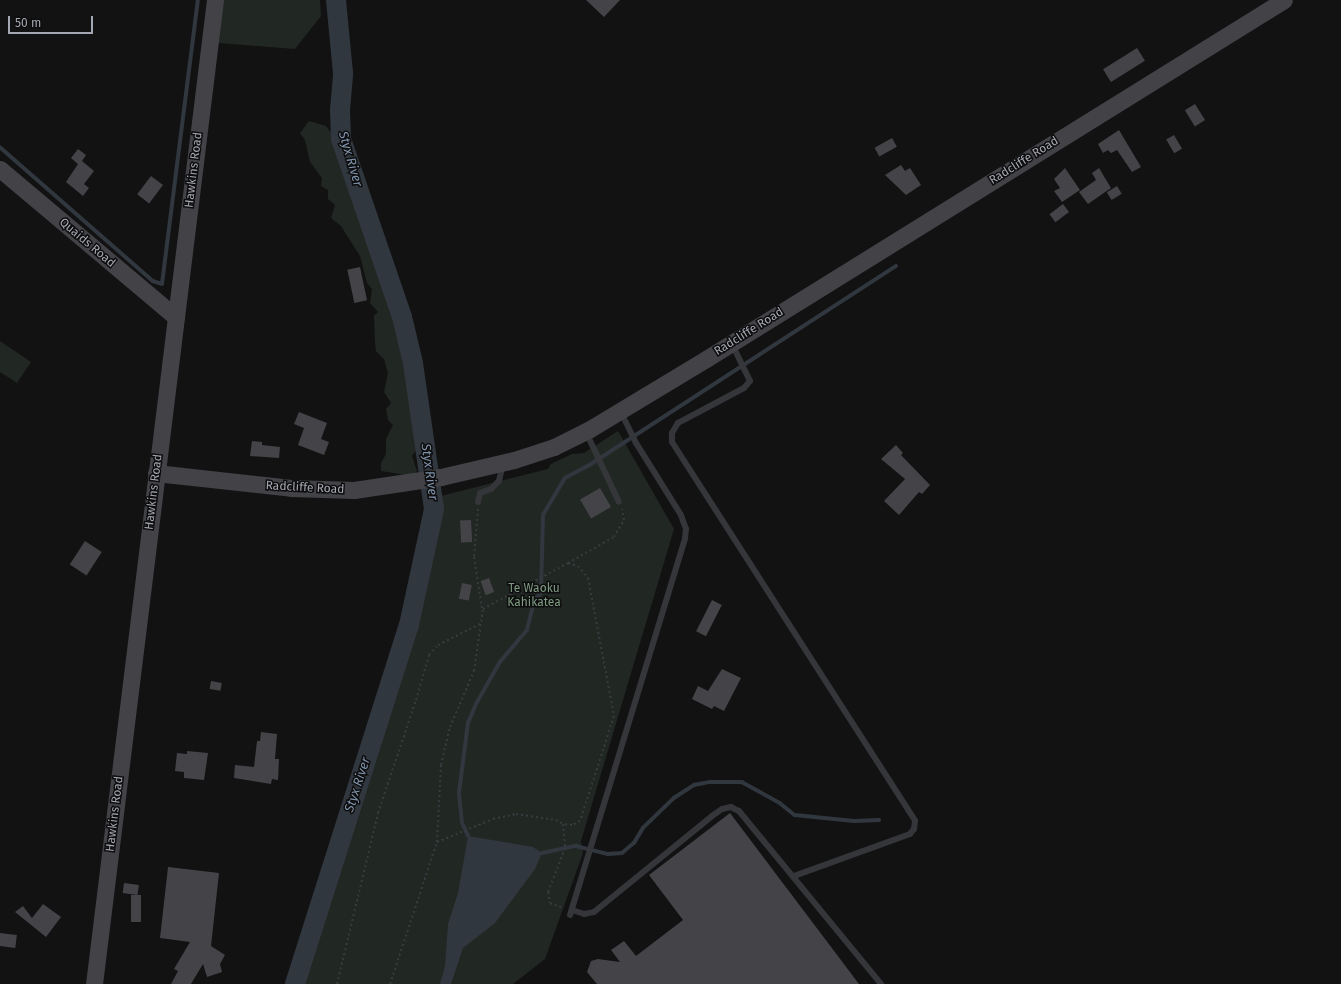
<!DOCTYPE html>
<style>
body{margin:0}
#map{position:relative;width:1341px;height:984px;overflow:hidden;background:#121213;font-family:"Fira Sans",sans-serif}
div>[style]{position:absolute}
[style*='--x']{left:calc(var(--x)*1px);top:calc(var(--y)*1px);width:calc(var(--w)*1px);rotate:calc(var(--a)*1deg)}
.green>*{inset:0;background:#212722}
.water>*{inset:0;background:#31373e}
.stream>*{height:3.5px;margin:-1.75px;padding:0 1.75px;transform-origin:1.75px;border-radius:1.75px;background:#31373e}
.river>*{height:20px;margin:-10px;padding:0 10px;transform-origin:10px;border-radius:10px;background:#31373e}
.building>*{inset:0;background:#444448;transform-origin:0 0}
.path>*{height:2px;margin-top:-1px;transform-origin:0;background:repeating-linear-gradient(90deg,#393a3f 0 2px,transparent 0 5px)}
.lane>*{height:6px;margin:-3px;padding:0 3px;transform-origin:3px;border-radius:3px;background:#35363a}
.secondary>*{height:17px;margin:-8.5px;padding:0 8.5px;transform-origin:8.5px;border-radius:8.5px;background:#424247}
span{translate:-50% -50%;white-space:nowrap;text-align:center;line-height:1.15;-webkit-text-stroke:3px #0d0d0e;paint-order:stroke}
.street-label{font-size:12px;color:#a5a8b2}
.park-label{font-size:12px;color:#7e9b82}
.water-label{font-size:13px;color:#7f92aa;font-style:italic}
.scale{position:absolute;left:8px;top:16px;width:85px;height:18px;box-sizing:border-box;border:2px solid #a5a8b2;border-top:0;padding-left:5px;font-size:12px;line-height:14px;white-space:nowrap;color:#a5a8b2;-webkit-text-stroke:3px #0d0d0e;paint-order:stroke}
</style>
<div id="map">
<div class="green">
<div style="clip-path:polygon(221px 0,320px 0,321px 16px,295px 49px,219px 43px)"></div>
<div style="clip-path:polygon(309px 121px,326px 126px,337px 141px,348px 148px,352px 155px,347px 170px,348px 172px,361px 174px,370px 196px,365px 201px,368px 208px,366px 226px,384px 288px,394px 295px,398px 308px,399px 321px,414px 347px,407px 365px,419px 379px,422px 396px,417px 407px,418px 448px,412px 456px,417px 471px,412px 476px,381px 471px,381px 463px,386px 454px,386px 439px,393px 425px,388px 420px,386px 409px,391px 403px,384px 392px,388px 373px,384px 359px,376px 351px,375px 342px,374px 316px,378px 312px,370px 303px,372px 289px,367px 283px,360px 256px,341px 226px,331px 218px,335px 205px,328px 199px,328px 190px,321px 186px,322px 178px,310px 162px,305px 140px,300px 133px)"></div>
<div style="clip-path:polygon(0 341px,31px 362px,17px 383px,0 372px)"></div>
<div style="clip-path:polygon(618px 431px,674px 529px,581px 841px,583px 853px,545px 959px,513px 984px,304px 984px,342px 864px,441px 496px,548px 469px,551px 464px,572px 454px,584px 453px)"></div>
</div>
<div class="water">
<div style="clip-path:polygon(468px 836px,533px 847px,542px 853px,535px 869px,495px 923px,463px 948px,451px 984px,440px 984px,445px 966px,448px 924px,458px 893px)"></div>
</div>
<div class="stream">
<div style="--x:0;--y:147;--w:203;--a:41.2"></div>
<div style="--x:153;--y:281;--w:9;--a:18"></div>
<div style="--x:162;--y:284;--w:286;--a:-82.8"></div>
<div style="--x:468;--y:836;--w:14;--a:-115"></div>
<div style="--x:462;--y:823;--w:30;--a:-96"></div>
<div style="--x:459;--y:793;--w:71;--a:-82.7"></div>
<div style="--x:468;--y:723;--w:21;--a:-67"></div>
<div style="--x:476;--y:704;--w:48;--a:-60.3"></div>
<div style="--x:500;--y:662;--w:42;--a:-49.8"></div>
<div style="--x:527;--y:630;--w:30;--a:-76"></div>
<div style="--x:534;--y:601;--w:11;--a:-49"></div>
<div style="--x:541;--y:593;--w:78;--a:-88.5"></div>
<div style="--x:543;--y:515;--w:43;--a:-59.3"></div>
<div style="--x:565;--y:478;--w:26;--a:-28"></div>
<div style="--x:588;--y:466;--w:367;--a:-33"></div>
<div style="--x:542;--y:853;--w:35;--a:-12"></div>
<div style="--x:576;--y:846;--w:33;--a:14"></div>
<div style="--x:608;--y:854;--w:14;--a:-4"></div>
<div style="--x:622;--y:853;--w:16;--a:-40"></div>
<div style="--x:634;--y:843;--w:17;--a:-59"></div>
<div style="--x:643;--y:828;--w:43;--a:-44.1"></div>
<div style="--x:674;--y:798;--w:24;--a:-33"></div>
<div style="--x:694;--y:785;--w:16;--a:-11"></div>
<div style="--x:710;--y:782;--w:32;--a:0"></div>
<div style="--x:742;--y:782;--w:43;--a:28.9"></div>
<div style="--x:780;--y:803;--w:19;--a:39"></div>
<div style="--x:795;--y:815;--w:59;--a:5.8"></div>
<div style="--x:854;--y:821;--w:25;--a:-2"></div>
</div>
<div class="river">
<div style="--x:295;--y:984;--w:377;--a:-72.4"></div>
<div style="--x:409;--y:625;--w:119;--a:-77.8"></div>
<div style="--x:434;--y:509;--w:148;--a:-98.2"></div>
<div style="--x:413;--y:363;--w:47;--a:-103.4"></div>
<div style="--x:402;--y:317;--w:188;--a:-108.9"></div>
<div style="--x:341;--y:139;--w:29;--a:-92"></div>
<div style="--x:340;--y:110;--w:37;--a:-85"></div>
<div style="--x:343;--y:73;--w:73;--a:-95.5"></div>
</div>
<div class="building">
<div style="clip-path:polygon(586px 0,620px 0,604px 17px)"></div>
<div style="left:1137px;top:48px;width:15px;height:40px;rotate:58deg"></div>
<div style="left:1195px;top:104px;width:19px;height:12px;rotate:58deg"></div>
<div style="clip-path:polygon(1119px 130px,1141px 167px,1132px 172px,1117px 150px,1111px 153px,1108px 150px,1103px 153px,1098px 144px)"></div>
<div style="left:1174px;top:135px;width:16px;height:9px;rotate:60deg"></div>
<div style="left:892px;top:138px;width:10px;height:20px;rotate:61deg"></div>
<div style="clip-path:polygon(78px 149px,86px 155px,82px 161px,94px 171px,84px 184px,89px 188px,83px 196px,66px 182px,78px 164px,71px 158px)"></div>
<div style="clip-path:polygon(901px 165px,905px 171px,910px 168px,921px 185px,906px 195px,885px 175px)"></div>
<div style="clip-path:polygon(1065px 168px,1080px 190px,1062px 202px,1054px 191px,1060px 188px,1054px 179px)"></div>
<div style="clip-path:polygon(1099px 168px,1111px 188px,1088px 204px,1079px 192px,1096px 180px,1092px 173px)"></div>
<div style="left:151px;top:176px;width:15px;height:23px;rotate:37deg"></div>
<div style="left:1117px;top:186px;width:9px;height:12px;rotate:58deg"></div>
<div style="left:1063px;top:204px;width:10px;height:17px;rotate:53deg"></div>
<div style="left:360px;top:267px;width:34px;height:13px;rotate:78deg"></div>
<div style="clip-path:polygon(299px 412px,327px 423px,321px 439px,329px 442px,324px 455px,298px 445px,304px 428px,294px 424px)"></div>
<div style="clip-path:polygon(252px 441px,262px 442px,262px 445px,280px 447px,279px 458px,250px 456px)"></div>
<div style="clip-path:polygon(896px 445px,903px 453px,901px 455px,930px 485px,922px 494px,919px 492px,899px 515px,884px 501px,905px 479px,881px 459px)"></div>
<div style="left:600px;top:488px;width:22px;height:23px;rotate:60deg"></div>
<div style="left:471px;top:520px;width:22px;height:11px;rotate:87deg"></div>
<div style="left:85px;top:541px;width:20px;height:28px;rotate:33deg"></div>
<div style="left:489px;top:578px;width:15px;height:9px;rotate:70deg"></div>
<div style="left:462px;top:583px;width:10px;height:16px;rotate:11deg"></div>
<div style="left:712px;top:600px;width:11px;height:35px;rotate:27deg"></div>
<div style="clip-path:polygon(722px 669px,741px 678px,724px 711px,714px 706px,712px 709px,692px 699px,698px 686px,708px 691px)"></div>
<div style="left:211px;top:681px;width:11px;height:8px;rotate:10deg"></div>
<div style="clip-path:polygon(261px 732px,277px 734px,275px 759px,279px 759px,278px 780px,272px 779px,271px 784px,234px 778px,235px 765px,254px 767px,257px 741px,260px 741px)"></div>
<div style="clip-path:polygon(187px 751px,208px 753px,204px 780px,184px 778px,184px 772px,175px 771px,177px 753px,187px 754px)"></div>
<div style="clip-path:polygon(730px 813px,859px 984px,597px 984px,587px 972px,591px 961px,598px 959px,620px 962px,611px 950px,624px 941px,636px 956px,683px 920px,649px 875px)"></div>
<div style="clip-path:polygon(168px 867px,219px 873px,211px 946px,225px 955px,220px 964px,222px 972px,207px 977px,203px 964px,191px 984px,171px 984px,178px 971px,174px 969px,190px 942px,160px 938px)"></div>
<div style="left:124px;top:883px;width:15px;height:10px;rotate:8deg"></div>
<div style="left:131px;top:895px;width:10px;height:27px"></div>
<div style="clip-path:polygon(43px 904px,61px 917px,46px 937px,15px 912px,23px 906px,32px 918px)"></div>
<div style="left:0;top:933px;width:17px;height:13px;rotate:7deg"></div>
</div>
<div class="path">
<div style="--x:478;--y:509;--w:48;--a:94.8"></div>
<div style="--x:474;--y:557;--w:52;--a:81.1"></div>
<div style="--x:568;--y:563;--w:53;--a:-29.5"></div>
<div style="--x:614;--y:537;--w:20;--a:-60"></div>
<div style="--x:624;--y:520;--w:11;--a:-100"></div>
<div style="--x:437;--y:842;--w:61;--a:-22.3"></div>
<div style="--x:493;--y:819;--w:24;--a:-12"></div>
<div style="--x:516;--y:814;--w:40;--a:8.5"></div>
<div style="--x:556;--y:820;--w:8;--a:30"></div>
<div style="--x:563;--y:824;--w:24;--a:85"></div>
<div style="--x:565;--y:848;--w:47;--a:111.1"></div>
<div style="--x:548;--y:892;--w:11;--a:80"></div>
<div style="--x:550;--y:903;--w:15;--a:20"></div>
<div style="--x:337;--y:984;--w:176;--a:-76.5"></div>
<div style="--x:378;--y:813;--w:119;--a:-71.4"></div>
<div style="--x:416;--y:700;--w:47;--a:-73.9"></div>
<div style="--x:429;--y:655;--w:13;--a:-48"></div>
<div style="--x:438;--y:645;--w:49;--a:-26.6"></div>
<div style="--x:390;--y:984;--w:150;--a:-71.7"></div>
<div style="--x:437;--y:842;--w:77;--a:-87"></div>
<div style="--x:441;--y:765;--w:39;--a:-77"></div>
<div style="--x:450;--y:727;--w:61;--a:-66.8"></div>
<div style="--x:474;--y:671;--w:63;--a:-81.7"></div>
<div style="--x:483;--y:609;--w:97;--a:-28.4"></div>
<div style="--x:568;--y:563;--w:10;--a:17"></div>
<div style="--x:578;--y:566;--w:16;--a:50"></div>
<div style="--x:588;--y:578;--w:140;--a:79.3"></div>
<div style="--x:614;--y:716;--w:110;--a:107.9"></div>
<div style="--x:580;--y:821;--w:9;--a:153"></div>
<div style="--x:572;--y:825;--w:9;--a:-174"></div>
</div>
<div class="lane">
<div style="--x:732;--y:344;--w:41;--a:64.1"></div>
<div style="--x:750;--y:381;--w:9;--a:131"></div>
<div style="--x:744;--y:388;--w:75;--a:152.1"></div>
<div style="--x:678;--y:423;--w:12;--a:121"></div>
<div style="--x:672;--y:433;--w:9;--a:90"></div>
<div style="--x:672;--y:442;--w:450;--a:57.3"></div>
<div style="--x:915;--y:821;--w:8;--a:97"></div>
<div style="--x:914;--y:829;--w:6;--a:129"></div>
<div style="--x:910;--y:834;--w:123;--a:160.1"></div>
<div style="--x:586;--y:432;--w:77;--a:64.8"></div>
<div style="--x:478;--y:502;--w:9;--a:-77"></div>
<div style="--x:480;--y:493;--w:12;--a:-20"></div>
<div style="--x:491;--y:489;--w:11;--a:-45"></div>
<div style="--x:499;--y:481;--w:17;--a:-77"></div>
<div style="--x:572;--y:910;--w:13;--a:18"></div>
<div style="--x:584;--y:914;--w:10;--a:-11"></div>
<div style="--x:594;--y:912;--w:152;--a:-39.1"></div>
<div style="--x:712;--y:816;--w:12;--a:-35"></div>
<div style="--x:722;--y:809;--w:9;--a:-13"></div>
<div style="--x:731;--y:807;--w:9;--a:27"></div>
<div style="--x:739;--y:811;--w:224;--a:50.6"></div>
<div style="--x:570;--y:915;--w:394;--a:-73"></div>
<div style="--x:685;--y:538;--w:9;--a:-84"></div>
<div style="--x:686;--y:529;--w:15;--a:-110"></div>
<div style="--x:681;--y:515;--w:85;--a:-122"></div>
<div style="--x:636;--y:443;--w:34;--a:-116"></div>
</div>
<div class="secondary">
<div style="--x:0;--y:169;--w:230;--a:40.1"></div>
<div style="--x:156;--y:473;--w:136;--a:6.3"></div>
<div style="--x:291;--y:488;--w:63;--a:1.8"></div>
<div style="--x:354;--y:490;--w:88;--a:-8.5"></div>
<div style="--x:441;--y:477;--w:75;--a:-13.1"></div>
<div style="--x:514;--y:460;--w:42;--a:-18"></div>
<div style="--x:554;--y:447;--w:40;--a:-26.6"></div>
<div style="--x:590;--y:429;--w:135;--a:-31.1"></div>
<div style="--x:706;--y:359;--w:680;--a:-31.84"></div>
<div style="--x:94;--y:984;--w:991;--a:-82.99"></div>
</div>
<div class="street-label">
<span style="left:1024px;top:161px;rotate:-32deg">Radcliffe Road</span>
<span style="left:194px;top:170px;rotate:-83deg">Hawkins Road</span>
<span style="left:87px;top:243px;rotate:40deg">Quaids Road</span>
<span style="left:749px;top:332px;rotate:-32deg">Radcliffe Road</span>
<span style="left:305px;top:488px;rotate:3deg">Radcliffe Road</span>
<span style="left:154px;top:492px;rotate:-83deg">Hawkins Road</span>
<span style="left:115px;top:814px;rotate:-83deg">Hawkins Road</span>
</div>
<div class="park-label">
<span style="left:534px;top:596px">Te Waoku<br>Kahikatea</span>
</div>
<div class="water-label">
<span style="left:350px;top:159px;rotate:74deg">Styx River</span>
<span style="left:429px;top:472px;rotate:82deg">Styx River</span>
<span style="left:358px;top:785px;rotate:-72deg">Styx River</span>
</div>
<div class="scale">50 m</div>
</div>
